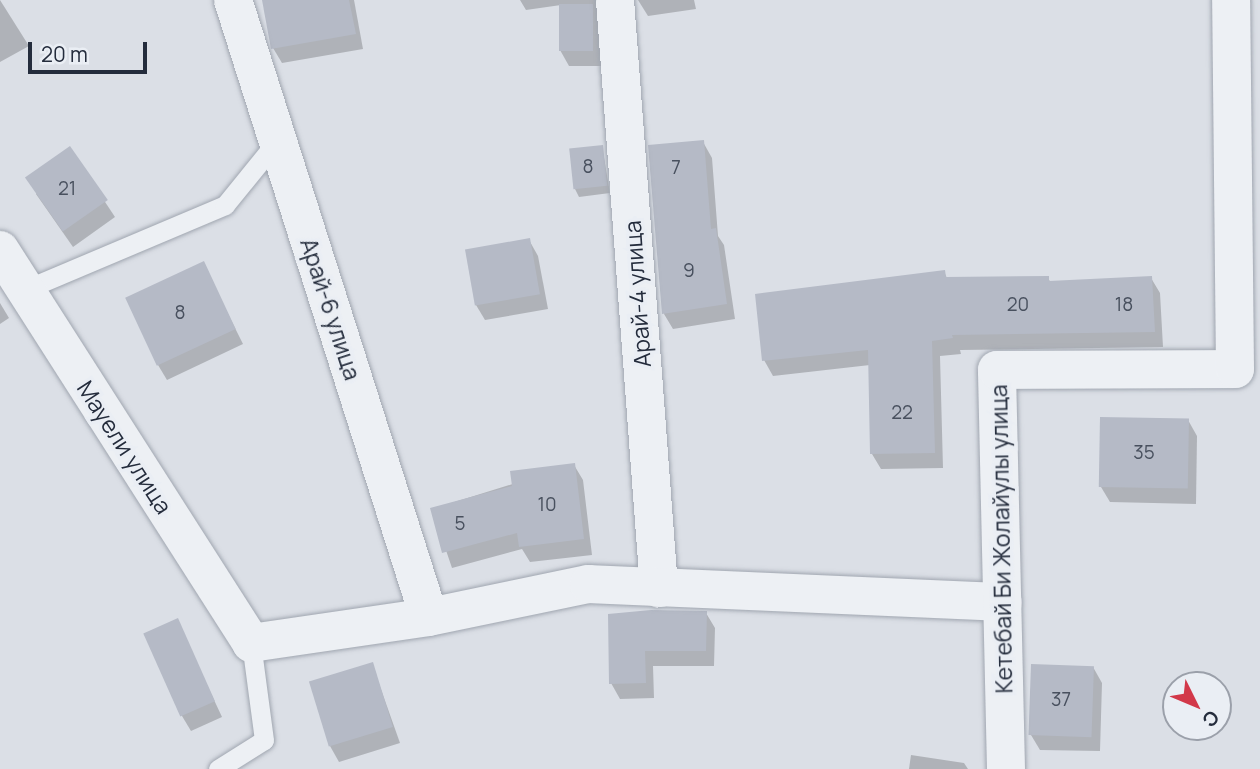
<!DOCTYPE html>
<meta charset="utf-8">
<style>
body{margin:0}
#map{position:relative;width:1260px;height:769px;overflow:hidden;background:#dbdfe6;font-family:Manrope,sans-serif}
div>[style]{position:absolute}
[style*='--x']{left:calc(var(--x)*1px);top:calc(var(--y)*1px);width:calc(var(--w)*1px);rotate:calc(var(--a)*1deg)}
.shadow>*{inset:0;background:#0003}
.building>*{inset:0;background:#b5bac6;transform-origin:0 0}
.roads{filter:drop-shadow(0 0 2px #a0a6b0) drop-shadow(0 0 2px #a0a6b0)}
.lane>*{height:19px;margin:-9.5px;padding:0 9.5px;transform-origin:9.5px;border-radius:9.5px;background:#edf0f4}
.street>*{height:38px;margin:-19px;padding:0 19px;transform-origin:19px;border-radius:19px;background:#edf0f4}
span{translate:-50% -50%;white-space:nowrap;text-align:center;line-height:1.15;-webkit-text-stroke:7px #eaeef4;paint-order:stroke}
.number-label{font-size:19px;color:#48505e}
.number-label span{-webkit-text-stroke-width:0}
.street-label{font-size:23px;color:#242c3c}
.north{position:absolute;left:1162px;top:671px;width:70px;height:70px;box-sizing:border-box;background:#eaeef4;border:2px solid #9ba0aa;border-radius:50%;rotate:133deg;font-size:19px;font-weight:700;line-height:28px;text-align:center;color:#242c3c}
.north::after{content:'';display:block;margin:auto;width:24px;height:32px;background:#d23849;clip-path:polygon(50% 0,100% 100%,50% 72%,0 100%)}
.scale{position:absolute;left:28px;top:42px;width:119px;height:32px;box-sizing:border-box;border:4px solid #242c3c;border-top:0;padding-left:9px;font-size:21px;line-height:24px;white-space:nowrap;color:#242c3c;-webkit-text-stroke:5px #eaeef4;paint-order:stroke}
</style>
<div id="map">
<div class="shadow">
<div style="clip-path:polygon(0 0,29px 46px,0 62px)"></div>
<div style="clip-path:polygon(264px 0,354px 0,363px 49px,282px 63px,273px 48px)"></div>
<div style="clip-path:polygon(520px 0,610px 0,605px 66px,569px 66px,560px 50px,561px 5px,526px 10px)"></div>
<div style="clip-path:polygon(638px 0,694px 0,696px 9px,648px 16px)"></div>
<div style="clip-path:polygon(703px 142px,712px 158px,718px 236px,724px 245px,735px 319px,673px 329px,664px 314px)"></div>
<div style="clip-path:polygon(602px 146px,610px 193px,579px 197px,575px 189px)"></div>
<div style="clip-path:polygon(70px 149px,115px 217px,73px 247px,36px 194px)"></div>
<div style="clip-path:polygon(529px 240px,538px 256px,548px 309px,485px 320px,476px 305px)"></div>
<div style="clip-path:polygon(203px 264px,243px 344px,167px 380px,158px 365px)"></div>
<div style="clip-path:polygon(944px 272px,947px 278px,1048px 278px,1051px 283px,1151px 278px,1160px 293px,1163px 347px,960px 350px,961px 354px,940px 356px,943px 468px,881px 469px,872px 454px,870px 365px,773px 376px,764px 360px)"></div>
<div style="clip-path:polygon(0 303px,9px 318px,0 324px)"></div>
<div style="clip-path:polygon(1188px 420px,1197px 436px,1196px 504px,1110px 502px,1101px 487px)"></div>
<div style="clip-path:polygon(574px 465px,583px 480px,592px 555px,530px 562px,522px 549px,452px 568px,432px 509px)"></div>
<div style="clip-path:polygon(706px 613px,715px 628px,714px 666px,653px 666px,654px 698px,620px 699px,611px 683px,610px 616px)"></div>
<div style="clip-path:polygon(177px 621px,222px 717px,191px 731px,182px 716px)"></div>
<div style="clip-path:polygon(372px 664px,400px 743px,339px 762px,330px 746px)"></div>
<div style="clip-path:polygon(1093px 667px,1102px 683px,1100px 751px,1040px 750px,1031px 735px)"></div>
<div style="clip-path:polygon(911px 755px,964px 763px,968px 769px,909px 769px)"></div>
</div>
<div class="building">
<div style="clip-path:polygon(262px 0,349px 0,356px 34px,271px 49px)"></div>
<div style="left:559px;top:4px;width:34px;height:47px"></div>
<div style="clip-path:polygon(704px 140px,711px 229px,716px 228px,727px 304px,662px 314px,648px 145px)"></div>
<div style="left:603px;top:145px;width:41px;height:34px;rotate:84deg"></div>
<div style="left:70px;top:146px;width:66px;height:55px;rotate:55deg"></div>
<div style="left:530px;top:238px;width:57px;height:66px;rotate:80deg"></div>
<div style="left:204px;top:261px;width:75px;height:87px;rotate:65deg"></div>
<div style="clip-path:polygon(945px 270px,946px 277px,1049px 276px,1049px 281px,1152px 276px,1155px 332px,952px 335px,953px 338px,932px 341px,935px 453px,870px 454px,868px 350px,762px 361px,755px 294px)"></div>
<div style="left:1100px;top:417px;width:89px;height:70px;rotate:1deg"></div>
<div style="clip-path:polygon(575px 463px,584px 539px,519px 547px,517px 533px,442px 553px,430px 508px,512px 486px,510px 471px)"></div>
<div style="clip-path:polygon(651px 610px,707px 611px,706px 651px,645px 651px,646px 683px,609px 684px,608px 614px)"></div>
<div style="left:178px;top:618px;width:91px;height:38px;rotate:66deg"></div>
<div style="left:373px;top:662px;width:68px;height:67px;rotate:73deg"></div>
<div style="left:1031px;top:664px;width:63px;height:71px;rotate:2deg"></div>
</div>
<div class="roads">
<div class="lane">
<div style="--x:24;--y:290;--w:218;--a:-22.9"></div>
<div style="--x:225;--y:205;--w:82;--a:-50.9"></div>
<div style="--x:218;--y:769;--w:54;--a:-32.2"></div>
<div style="--x:264;--y:740;--w:98;--a:-97.6"></div>
</div>
<div class="street">
<div style="--x:233;--y:0;--w:647;--a:72.38"></div>
<div style="--x:615;--y:0;--w:590;--a:85.72"></div>
<div style="--x:0;--y:250;--w:466;--a:57.4"></div>
<div style="--x:251;--y:643;--w:180;--a:-8.3"></div>
<div style="--x:429;--y:617;--w:163;--a:-11.7"></div>
<div style="--x:589;--y:584;--w:414;--a:2.5"></div>
<div style="--x:1006;--y:769;--w:399;--a:-91.3"></div>
<div style="--x:997;--y:370;--w:238;--a:-0.2"></div>
<div style="--x:1235;--y:369;--w:369;--a:-90.6"></div>
</div>
</div>
<div class="number-label">
<span style="left:588px;top:167px">8</span>
<span style="left:676px;top:168px">7</span>
<span style="left:67px;top:189px">21</span>
<span style="left:689px;top:271px">9</span>
<span style="left:1018px;top:305px">20</span>
<span style="left:1124px;top:305px">18</span>
<span style="left:180px;top:313px">8</span>
<span style="left:902px;top:413px">22</span>
<span style="left:1144px;top:453px">35</span>
<span style="left:547px;top:505px">10</span>
<span style="left:460px;top:524px">5</span>
<span style="left:1061px;top:700px">37</span>
</div>
<div class="street-label">
<span style="left:637px;top:294px;rotate:-94deg">Арай-4 улица</span>
<span style="left:331px;top:309px;rotate:72deg">Арай-6 улица</span>
<span style="left:125px;top:447px;rotate:57deg">Мауели улица</span>
<span style="left:1001px;top:539px;rotate:-91deg">Кетебай Би Жолайулы улица</span>
</div>
<div class="north">С</div>
<div class="scale">20 m</div>
</div>
